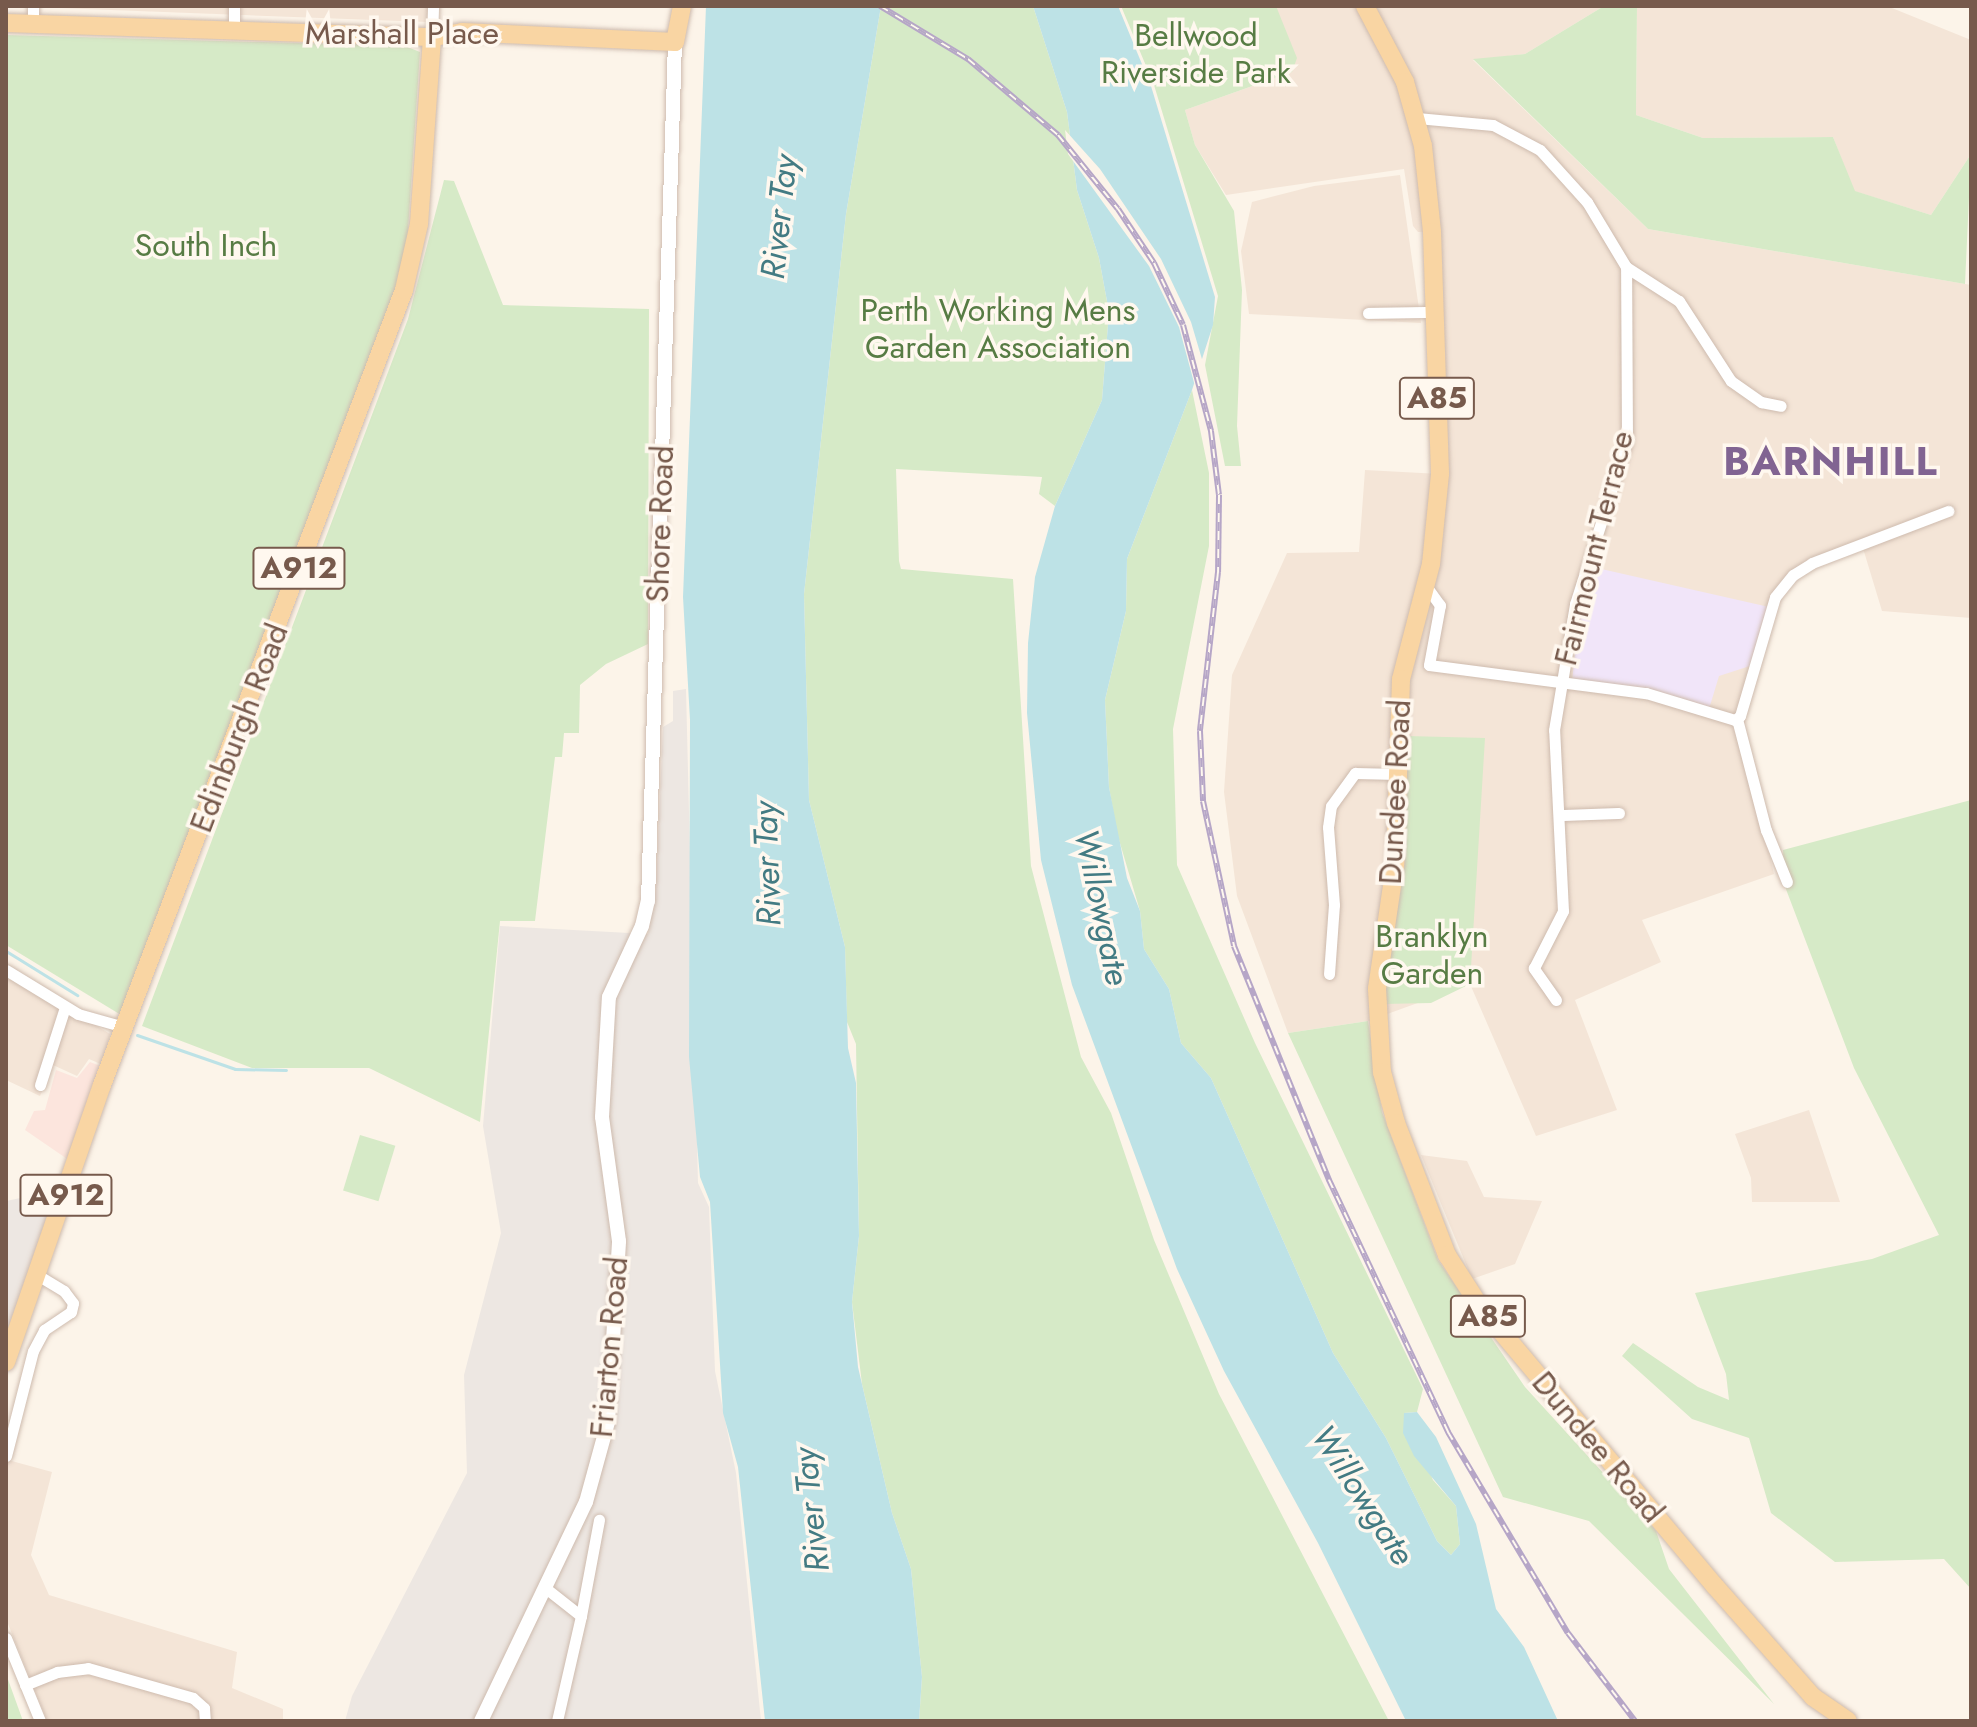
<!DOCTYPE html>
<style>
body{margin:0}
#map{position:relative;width:1977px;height:1727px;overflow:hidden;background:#fcf4e9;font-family:Jost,sans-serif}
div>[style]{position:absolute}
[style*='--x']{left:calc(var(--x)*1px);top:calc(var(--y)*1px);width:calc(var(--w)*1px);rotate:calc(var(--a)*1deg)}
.residential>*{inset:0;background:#f4e5d7}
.commercial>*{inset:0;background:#fce5dd}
.industrial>*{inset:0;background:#ede7e2}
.education>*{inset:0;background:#f1e5f9}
.green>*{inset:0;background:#d6eac7;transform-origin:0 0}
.water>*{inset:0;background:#bde2e6}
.pier>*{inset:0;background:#fcf4e9}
.stream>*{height:3px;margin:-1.5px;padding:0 1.5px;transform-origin:1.5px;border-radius:1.5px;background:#bde2e6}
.roads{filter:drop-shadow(0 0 2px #cebbae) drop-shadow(0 0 2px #cebbae)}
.minor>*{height:11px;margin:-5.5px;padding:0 5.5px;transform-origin:5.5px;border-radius:5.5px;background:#fff}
.tertiary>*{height:14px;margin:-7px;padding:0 7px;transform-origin:7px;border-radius:7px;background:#fff}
.primary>*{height:18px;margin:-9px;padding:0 9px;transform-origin:9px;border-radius:9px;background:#f9d5a3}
.rail>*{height:6px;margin-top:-3px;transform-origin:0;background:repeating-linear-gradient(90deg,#fff8ef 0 9px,#b6a6c7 0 18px);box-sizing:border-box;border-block:2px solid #b6a6c7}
span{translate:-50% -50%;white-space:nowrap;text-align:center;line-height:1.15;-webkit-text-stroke:7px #fff8ef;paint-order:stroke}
.shield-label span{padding:2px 6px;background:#fff8ef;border:2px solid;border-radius:6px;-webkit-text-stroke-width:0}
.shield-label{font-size:30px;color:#775a4c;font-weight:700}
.street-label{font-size:32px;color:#775a4c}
.park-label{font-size:32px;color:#577c44}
.water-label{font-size:34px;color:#437b83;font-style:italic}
.district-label{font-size:40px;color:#816492;font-weight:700;letter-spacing:2px}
.frame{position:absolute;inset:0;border:8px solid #775a4c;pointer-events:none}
</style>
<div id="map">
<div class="residential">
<div style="clip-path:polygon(6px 6px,428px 6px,428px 22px)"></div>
<div style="clip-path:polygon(1276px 6px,1604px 6px,1525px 54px,1473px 60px,1648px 229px,1971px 285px,1971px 618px,1882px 611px,1862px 545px,1812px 563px,1775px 597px,1742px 734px,1774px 874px,1642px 920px,1661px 962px,1575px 1000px,1617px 1110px,1536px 1136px,1470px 984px,1368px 1021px,1288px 1033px,1237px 896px,1224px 792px,1232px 675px,1287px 553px,1359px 552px,1365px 470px,1440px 474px,1432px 232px,1418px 232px,1413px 226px,1404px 169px,1226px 195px,1195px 145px,1185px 110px,1292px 72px)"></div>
<div style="clip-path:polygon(1637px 6px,1887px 6px,1971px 40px,1971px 154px,1931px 215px,1854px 191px,1833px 137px,1703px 138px,1636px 115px)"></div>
<div style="clip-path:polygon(1400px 175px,1421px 323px,1249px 314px,1241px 251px,1252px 202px,1314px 186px)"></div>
<div style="clip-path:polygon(6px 971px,110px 1034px,103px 1065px,89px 1059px,77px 1076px,53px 1065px,40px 1096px,6px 1080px)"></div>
<div style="clip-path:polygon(1809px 1110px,1840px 1202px,1752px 1202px,1751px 1178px,1735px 1134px)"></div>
<div style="clip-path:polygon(1421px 1155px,1467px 1161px,1484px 1197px,1542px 1201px,1515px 1264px,1472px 1279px)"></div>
<div style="clip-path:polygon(8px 1460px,52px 1472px,31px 1555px,49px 1595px,237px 1652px,232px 1688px,283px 1709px,283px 1721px,47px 1721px,6px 1619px)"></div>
</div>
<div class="commercial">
<div style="clip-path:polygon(90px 1062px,103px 1067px,73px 1163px,25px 1130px,34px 1111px,45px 1110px,56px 1070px,77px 1078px)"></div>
</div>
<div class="industrial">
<div style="clip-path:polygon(686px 689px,698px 1183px,709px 1207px,715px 1371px,736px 1473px,761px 1721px,345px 1721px,352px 1696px,467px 1473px,464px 1375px,501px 1233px,483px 1126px,500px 926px,648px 934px,656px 889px,663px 727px,673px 721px,673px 691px)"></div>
<div style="clip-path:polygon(40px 1194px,56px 1204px,6px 1339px,6px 1201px)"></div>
</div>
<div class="education">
<div style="clip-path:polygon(1597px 568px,1769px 607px,1753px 665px,1719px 676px,1709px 709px,1572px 681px,1578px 626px)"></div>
</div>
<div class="green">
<div style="clip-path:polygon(881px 6px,1033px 6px,1067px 112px,1077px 190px,1099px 258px,1109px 312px,1102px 400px,1055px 506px,1039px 494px,1042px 477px,896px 469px,899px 561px,901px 569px,1013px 579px,1031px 866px,1081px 1057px,1111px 1113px,1154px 1240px,1219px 1394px,1389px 1721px,919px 1721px,922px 1677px,911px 1569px,892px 1513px,862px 1384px,852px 1302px,859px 1236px,856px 1044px,847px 1022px,845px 947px,809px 800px,804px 594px,846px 214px)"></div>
<div style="clip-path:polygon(1121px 6px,1276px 6px,1297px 58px,1292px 72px,1185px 110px,1195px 145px,1234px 211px,1242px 290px,1237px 426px,1241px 466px,1225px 466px,1205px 365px,1218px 296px,1154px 85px)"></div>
<div style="clip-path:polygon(1604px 6px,1637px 6px,1636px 115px,1703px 138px,1833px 137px,1855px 191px,1931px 215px,1971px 154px,1965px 284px,1648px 229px,1473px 59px,1525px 54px)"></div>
<div style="clip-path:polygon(6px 35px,405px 46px,420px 52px,404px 290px,121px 1015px,6px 945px)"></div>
<div style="clip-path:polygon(444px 180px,454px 181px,503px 305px,649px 309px,648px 644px,606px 664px,580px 685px,579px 733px,564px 733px,562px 757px,555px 757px,535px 921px,500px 921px,480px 1122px,369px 1068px,252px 1068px,142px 1026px,408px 319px)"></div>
<div style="clip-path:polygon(1192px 390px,1209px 473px,1209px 546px,1173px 729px,1177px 865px,1255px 1043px,1423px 1389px,1417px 1412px,1404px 1413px,1433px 1480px,1456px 1506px,1460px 1544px,1451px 1555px,1437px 1541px,1386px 1438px,1333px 1353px,1211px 1078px,1181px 1043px,1169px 989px,1144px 949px,1140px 911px,1117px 833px,1109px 787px,1105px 700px,1126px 611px,1127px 559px)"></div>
<div style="clip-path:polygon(1407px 736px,1485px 738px,1470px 984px,1431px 1003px,1382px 1004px,1405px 863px)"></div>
<div style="clip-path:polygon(1971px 800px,1971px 1589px,1944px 1559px,1835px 1562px,1771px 1513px,1749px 1438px,1692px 1419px,1622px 1356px,1633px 1343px,1698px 1387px,1729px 1400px,1726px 1374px,1695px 1293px,1872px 1259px,1939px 1235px,1854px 1068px,1784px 884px,1783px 850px)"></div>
<div style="clip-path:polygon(1368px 1021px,1382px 1112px,1438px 1260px,1525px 1387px,1656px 1531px,1669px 1569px,1774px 1704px,1589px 1521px,1503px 1497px,1288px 1033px)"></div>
<div style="left:360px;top:1135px;width:37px;height:58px;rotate:17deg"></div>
<div style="clip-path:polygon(6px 1674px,23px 1721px,6px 1721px)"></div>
</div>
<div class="water">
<div style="clip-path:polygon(706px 6px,881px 6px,846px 214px,804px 594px,809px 800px,845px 947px,848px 1048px,856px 1083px,859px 1236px,852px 1302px,858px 1367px,892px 1513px,911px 1569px,922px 1677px,919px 1721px,765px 1721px,738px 1467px,723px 1413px,710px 1202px,700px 1177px,689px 1057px,690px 720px,683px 597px)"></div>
<div style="clip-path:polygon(1033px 6px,1118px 6px,1151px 86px,1215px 297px,1213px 325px,1192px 390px,1127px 559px,1126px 611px,1105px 700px,1109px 787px,1127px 878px,1140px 911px,1144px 949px,1169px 989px,1181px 1043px,1211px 1078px,1333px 1353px,1386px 1438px,1437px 1541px,1451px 1555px,1460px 1544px,1456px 1506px,1414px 1456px,1403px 1433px,1404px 1413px,1417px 1412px,1436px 1437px,1476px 1524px,1496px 1609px,1524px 1647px,1558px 1721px,1406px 1721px,1318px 1543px,1224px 1371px,1177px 1269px,1072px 985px,1041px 860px,1027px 713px,1028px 643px,1035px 577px,1055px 506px,1102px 400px,1109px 312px,1099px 258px,1077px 190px,1067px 112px)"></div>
</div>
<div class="pier">
<div style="clip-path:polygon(1065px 130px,1100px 169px,1161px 259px,1191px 322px,1204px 366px,1196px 390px,1179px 327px,1149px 266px,1068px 154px)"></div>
</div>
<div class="stream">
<div style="--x:6;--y:951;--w:84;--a:31.8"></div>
<div style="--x:137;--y:1035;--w:104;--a:19.1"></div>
<div style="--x:235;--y:1069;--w:51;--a:1.1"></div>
</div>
<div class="roads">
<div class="minor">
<div style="--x:33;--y:23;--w:17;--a:-90"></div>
<div style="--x:234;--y:30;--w:24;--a:-90"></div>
<div style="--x:432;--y:37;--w:31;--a:-88"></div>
<div style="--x:1417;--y:118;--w:76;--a:5.3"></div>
<div style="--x:1493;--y:125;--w:53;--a:28"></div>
<div style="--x:1540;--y:150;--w:70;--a:47.9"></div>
<div style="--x:1587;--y:202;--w:76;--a:59"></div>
<div style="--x:1626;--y:267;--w:63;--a:32.7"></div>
<div style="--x:1679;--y:301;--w:95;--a:57"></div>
<div style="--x:1731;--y:381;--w:37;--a:35"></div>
<div style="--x:1761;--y:402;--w:20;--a:11"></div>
<div style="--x:1368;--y:313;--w:67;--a:-0.9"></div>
<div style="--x:1426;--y:586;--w:24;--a:54"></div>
<div style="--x:1440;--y:605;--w:61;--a:100.4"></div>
<div style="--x:1429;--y:665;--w:219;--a:7.4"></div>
<div style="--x:1646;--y:693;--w:93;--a:16.9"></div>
<div style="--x:1735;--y:720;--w:6;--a:-39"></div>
<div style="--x:1740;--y:716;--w:124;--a:-73.6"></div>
<div style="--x:1775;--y:597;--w:28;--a:-51"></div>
<div style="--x:1793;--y:575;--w:22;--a:-32"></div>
<div style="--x:1812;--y:563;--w:146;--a:-20.9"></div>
<div style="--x:1737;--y:719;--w:115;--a:75.4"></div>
<div style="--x:1766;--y:830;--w:56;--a:68"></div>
<div style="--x:1562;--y:815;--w:57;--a:-2"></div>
<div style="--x:6;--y:970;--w:84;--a:31.4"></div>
<div style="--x:78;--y:1014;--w:48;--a:15.8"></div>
<div style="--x:1329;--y:974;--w:69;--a:-85.9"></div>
<div style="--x:1334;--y:905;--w:78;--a:-94.4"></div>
<div style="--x:1328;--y:827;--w:21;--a:-82"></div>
<div style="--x:1331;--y:806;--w:41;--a:-54"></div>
<div style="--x:1355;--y:773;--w:43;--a:1.3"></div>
<div style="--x:1556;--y:1000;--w:39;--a:-125"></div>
<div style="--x:1534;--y:968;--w:64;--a:-63"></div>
<div style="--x:1563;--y:911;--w:181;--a:-92.8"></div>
<div style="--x:1554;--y:730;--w:128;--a:-80.5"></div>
<div style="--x:1575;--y:604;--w:171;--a:-72.3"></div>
<div style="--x:1627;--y:441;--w:174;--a:-90.3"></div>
<div style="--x:40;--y:1085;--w:82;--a:-72.2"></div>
<div style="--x:6;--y:1456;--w:108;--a:-75.6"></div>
<div style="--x:33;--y:1351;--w:24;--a:-62"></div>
<div style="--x:44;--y:1330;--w:32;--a:-34"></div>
<div style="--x:71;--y:1312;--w:9;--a:-77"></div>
<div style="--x:73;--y:1303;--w:15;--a:-127"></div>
<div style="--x:64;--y:1291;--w:31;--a:-149"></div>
<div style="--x:548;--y:1590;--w:42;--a:38.2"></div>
<div style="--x:581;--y:1616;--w:108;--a:102.9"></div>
<div style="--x:581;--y:1616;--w:98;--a:-79.4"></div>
<div style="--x:6;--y:1638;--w:90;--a:67.7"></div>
<div style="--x:25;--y:1685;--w:35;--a:-22"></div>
<div style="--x:57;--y:1672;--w:31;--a:-7"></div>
<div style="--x:88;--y:1668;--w:109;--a:15.9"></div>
<div style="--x:193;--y:1698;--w:15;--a:42"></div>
<div style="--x:204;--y:1708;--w:13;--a:86"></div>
</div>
<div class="tertiary">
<div style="--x:481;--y:1721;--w:243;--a:-64.4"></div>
<div style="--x:586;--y:1502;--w:83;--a:-74.6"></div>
<div style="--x:608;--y:1422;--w:181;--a:-86.5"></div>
<div style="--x:619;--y:1241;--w:125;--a:-97.8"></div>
<div style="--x:602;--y:1117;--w:120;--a:-86.7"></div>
<div style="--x:609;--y:997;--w:78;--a:-65.1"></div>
<div style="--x:642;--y:926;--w:26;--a:-77"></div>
<div style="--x:648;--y:901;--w:859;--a:-88.2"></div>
</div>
<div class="primary">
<div style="--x:1365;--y:6;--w:86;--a:62.2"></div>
<div style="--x:1405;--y:82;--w:66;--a:74.3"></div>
<div style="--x:1423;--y:146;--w:86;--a:84"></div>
<div style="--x:1432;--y:232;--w:242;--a:88.1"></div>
<div style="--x:1440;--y:474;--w:90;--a:95.7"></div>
<div style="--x:1431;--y:564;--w:119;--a:104.6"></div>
<div style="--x:1401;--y:679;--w:186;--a:91.8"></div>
<div style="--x:1395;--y:865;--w:125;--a:98.3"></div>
<div style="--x:1377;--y:989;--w:83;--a:86.6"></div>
<div style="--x:1382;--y:1072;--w:53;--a:74.6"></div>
<div style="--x:1396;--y:1123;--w:142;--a:68.9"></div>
<div style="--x:1447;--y:1255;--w:59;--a:57.4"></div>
<div style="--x:1479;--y:1305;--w:366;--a:50"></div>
<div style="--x:1714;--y:1585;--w:149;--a:48.5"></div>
<div style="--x:1813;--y:1697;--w:42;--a:34.4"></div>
<div style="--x:6;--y:23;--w:426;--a:1.9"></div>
<div style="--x:432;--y:37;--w:30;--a:-9"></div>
<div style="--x:462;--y:32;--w:213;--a:2.7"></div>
<div style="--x:675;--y:42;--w:37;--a:-79"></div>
<div style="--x:6;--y:1362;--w:293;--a:-70.9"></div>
<div style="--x:102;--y:1085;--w:850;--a:-69.2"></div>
<div style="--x:404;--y:290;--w:68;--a:-77.2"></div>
<div style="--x:419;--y:224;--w:187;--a:-86"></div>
</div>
</div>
<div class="rail">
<div style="--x:880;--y:6;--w:103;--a:31.1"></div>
<div style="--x:968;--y:59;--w:118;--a:40.2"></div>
<div style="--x:1058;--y:135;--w:95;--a:51"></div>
<div style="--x:1118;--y:209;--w:65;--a:56.3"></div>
<div style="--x:1154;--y:263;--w:68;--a:64.9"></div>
<div style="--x:1183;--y:325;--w:110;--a:75.2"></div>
<div style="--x:1211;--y:431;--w:64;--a:82.9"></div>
<div style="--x:1219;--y:495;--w:77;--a:90.7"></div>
<div style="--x:1218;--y:572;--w:160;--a:96.5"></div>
<div style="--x:1200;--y:731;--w:70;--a:87.5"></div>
<div style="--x:1203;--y:801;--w:148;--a:77.9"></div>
<div style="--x:1234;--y:946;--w:253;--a:67.9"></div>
<div style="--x:1329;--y:1180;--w:279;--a:64.7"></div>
<div style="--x:1448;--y:1432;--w:234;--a:59.2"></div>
<div style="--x:1568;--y:1633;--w:111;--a:52.7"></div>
</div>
<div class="shield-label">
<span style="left:1437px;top:398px">A85</span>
<span style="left:299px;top:568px">A912</span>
<span style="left:66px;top:1195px">A912</span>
<span style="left:1488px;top:1316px">A85</span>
</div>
<div class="street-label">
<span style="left:402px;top:33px">Marshall Place</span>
<span style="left:660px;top:524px;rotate:-88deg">Shore Road</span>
<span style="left:1594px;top:548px;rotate:-76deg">Fairmount Terrace</span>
<span style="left:239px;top:728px;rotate:-69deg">Edinburgh Road</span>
<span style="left:1395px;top:792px;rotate:-87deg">Dundee Road</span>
<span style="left:609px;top:1347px;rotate:-85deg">Friarton Road</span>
<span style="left:1598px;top:1447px;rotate:50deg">Dundee Road</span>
</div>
<div class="park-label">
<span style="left:1196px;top:54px">Bellwood<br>Riverside Park</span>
<span style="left:206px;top:245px">South Inch</span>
<span style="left:998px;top:329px">Perth Working Mens<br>Garden Association</span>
<span style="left:1432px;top:955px">Branklyn<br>Garden</span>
</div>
<div class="water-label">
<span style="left:779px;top:217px;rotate:-84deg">River Tay</span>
<span style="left:767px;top:864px;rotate:-92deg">River Tay</span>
<span style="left:1102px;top:907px;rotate:78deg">Willowgate</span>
<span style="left:1363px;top:1495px;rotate:57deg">Willowgate</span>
<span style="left:811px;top:1510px;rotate:-96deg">River Tay</span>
</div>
<div class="district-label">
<span style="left:1831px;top:461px">BARNHILL</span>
</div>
<div class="frame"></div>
</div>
